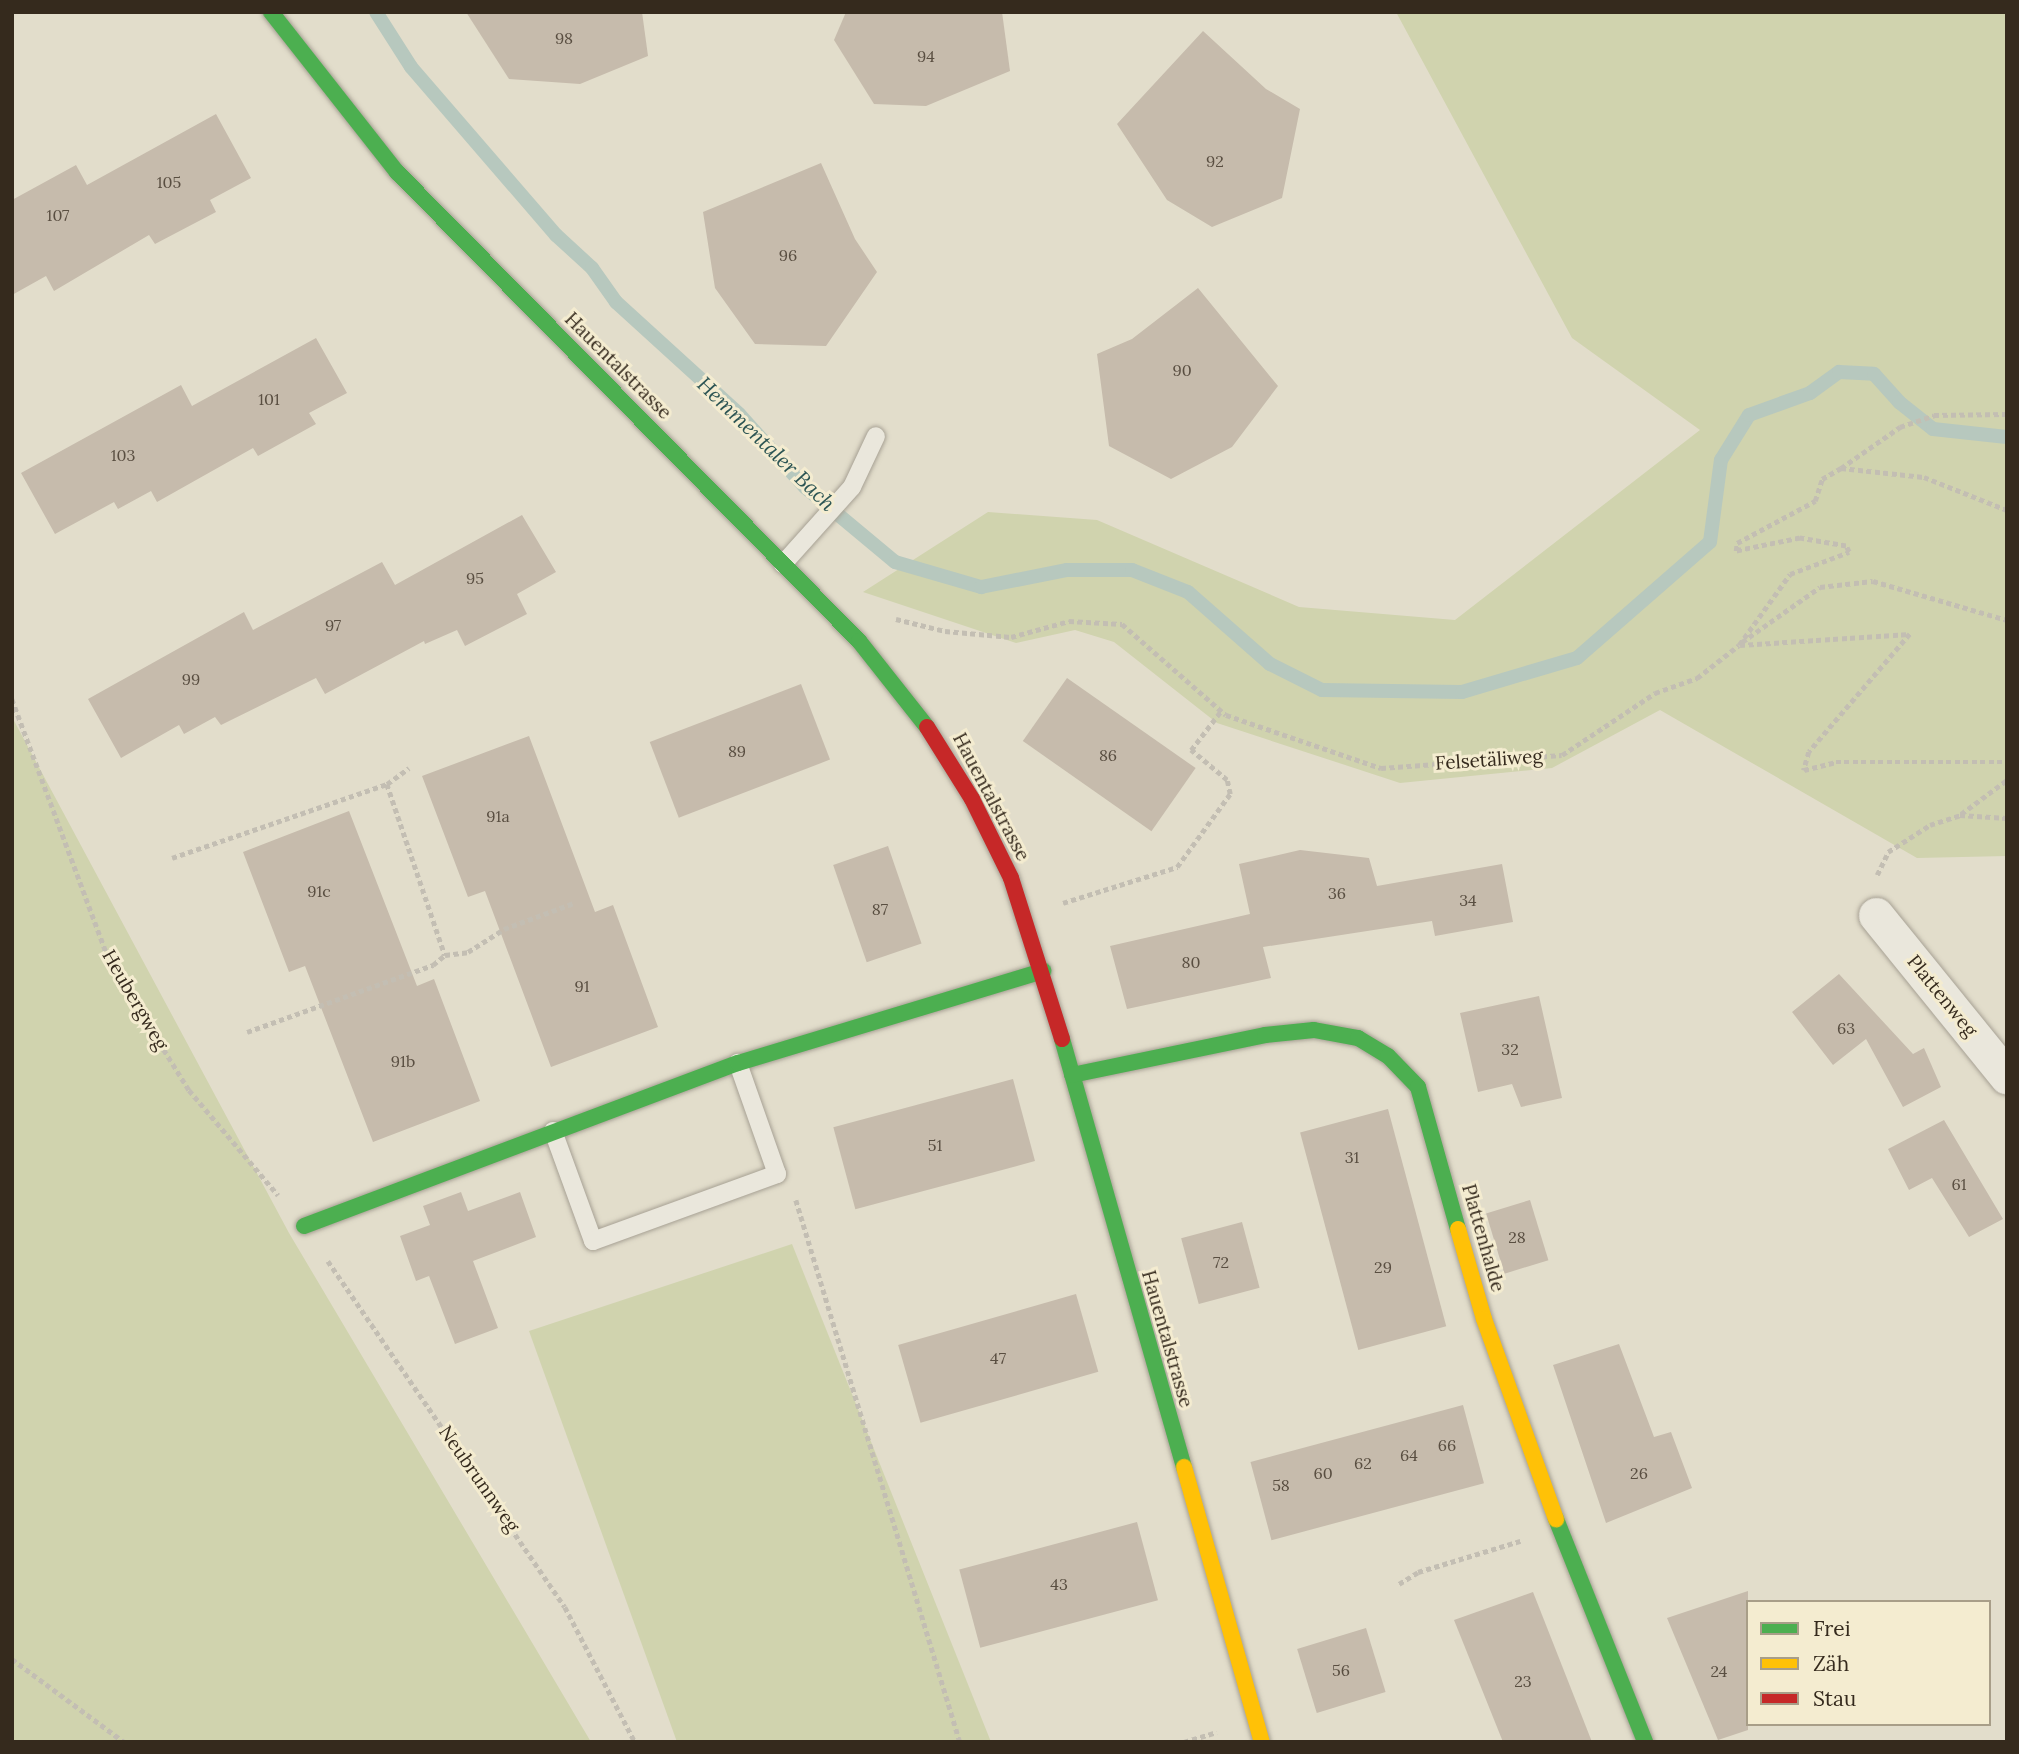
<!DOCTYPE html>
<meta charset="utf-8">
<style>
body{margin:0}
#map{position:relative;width:2019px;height:1754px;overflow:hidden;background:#e2ddcb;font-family:Lora,serif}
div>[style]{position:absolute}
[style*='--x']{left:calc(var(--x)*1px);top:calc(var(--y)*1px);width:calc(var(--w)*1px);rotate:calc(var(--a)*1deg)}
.green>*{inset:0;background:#d0d3ae}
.stream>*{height:14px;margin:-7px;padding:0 7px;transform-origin:7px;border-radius:7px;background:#b7c8be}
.building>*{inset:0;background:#c6bbac;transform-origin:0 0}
.path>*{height:4.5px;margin-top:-2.25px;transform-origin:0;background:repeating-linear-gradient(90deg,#c3beb3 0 5px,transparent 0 8.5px)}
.roads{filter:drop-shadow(0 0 2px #a7a194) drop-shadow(0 0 2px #a7a194)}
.lane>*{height:18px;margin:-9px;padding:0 9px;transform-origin:9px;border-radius:9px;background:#eae7dc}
.street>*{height:35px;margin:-17.5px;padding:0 17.5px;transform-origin:17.5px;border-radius:17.5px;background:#eae7dc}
.fast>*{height:16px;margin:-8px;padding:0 8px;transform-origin:8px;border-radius:8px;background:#4caf50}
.slow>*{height:16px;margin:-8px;padding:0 8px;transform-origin:8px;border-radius:8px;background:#ffc107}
.jam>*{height:16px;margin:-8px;padding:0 8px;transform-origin:8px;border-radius:8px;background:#c62828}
span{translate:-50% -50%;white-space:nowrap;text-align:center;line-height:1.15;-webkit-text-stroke:6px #f4ecd0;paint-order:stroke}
.number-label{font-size:16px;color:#594e41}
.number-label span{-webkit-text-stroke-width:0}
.street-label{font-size:19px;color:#352a1d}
.water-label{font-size:21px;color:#2d5554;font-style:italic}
.frame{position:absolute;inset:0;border:14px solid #352a1d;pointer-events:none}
.legend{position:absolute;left:1746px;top:1600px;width:245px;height:126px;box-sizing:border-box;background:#f4ecd0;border:2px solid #a89e88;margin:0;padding:9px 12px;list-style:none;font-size:21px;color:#352a1d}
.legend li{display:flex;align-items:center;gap:14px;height:35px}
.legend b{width:35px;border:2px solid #a89e88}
</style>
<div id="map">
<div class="green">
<div style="clip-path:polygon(1396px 12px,2007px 12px,2007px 856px,1917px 858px,1660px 710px,1552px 768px,1400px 783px,1217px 723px,1114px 642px,1075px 630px,1016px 643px,863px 592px,988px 512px,1097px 520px,1299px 607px,1455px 620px,1700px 430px,1572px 338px)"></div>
<div style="clip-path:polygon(12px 717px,289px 1233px,591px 1742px,12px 1742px)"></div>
<div style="clip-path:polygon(792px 1244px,991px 1742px,677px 1742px,529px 1331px)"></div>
</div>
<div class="stream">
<div style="--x:376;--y:12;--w:65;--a:57.5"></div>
<div style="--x:411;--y:67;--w:222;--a:49.2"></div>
<div style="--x:556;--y:235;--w:49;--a:42.5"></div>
<div style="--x:592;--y:268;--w:42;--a:54.8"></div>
<div style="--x:616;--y:302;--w:166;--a:42.3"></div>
<div style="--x:739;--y:414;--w:98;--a:47.9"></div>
<div style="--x:805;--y:487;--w:117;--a:39.8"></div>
<div style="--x:895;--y:562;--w:90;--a:16.2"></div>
<div style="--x:981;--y:587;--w:88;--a:-11.2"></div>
<div style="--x:1067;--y:570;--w:65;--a:0"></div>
<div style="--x:1132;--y:570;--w:60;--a:21.4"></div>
<div style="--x:1188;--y:592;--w:109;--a:41.3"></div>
<div style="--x:1270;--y:664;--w:58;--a:26.6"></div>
<div style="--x:1322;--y:690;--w:140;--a:0.8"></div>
<div style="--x:1462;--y:692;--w:120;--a:-16.5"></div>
<div style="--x:1577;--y:658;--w:176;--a:-41.1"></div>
<div style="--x:1710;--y:542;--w:83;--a:-82.4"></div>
<div style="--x:1721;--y:460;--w:53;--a:-58.1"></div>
<div style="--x:1749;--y:415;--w:65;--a:-19.8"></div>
<div style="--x:1810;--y:393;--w:36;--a:-36"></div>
<div style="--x:1839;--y:372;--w:35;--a:3"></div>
<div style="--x:1874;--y:374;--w:38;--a:48"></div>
<div style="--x:1899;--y:402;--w:43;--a:38.5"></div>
<div style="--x:1933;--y:429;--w:74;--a:6.2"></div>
</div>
<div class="building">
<div style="clip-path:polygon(466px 12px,642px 12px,648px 56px,580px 84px,509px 79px)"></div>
<div style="clip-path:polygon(846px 12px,1002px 12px,1010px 71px,926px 106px,874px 104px,834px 40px)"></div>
<div style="clip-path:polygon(1203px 31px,1266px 89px,1300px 109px,1282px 198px,1212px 227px,1167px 200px,1117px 124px)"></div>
<div style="clip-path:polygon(216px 114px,251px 178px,210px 200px,216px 212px,155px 244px,149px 235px,54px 291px,46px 276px,12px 295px,12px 200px,76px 165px,87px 185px)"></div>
<div style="clip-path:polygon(821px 163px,855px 239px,877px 272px,826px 346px,755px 344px,715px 288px,703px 212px)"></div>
<div style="clip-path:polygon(1198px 288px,1278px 386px,1232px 447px,1171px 479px,1109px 446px,1097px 354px,1132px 339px)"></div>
<div style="clip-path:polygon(316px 338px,347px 393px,309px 413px,316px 424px,258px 456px,253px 448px,157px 502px,151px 491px,118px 509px,114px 502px,55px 534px,21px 473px,181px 385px,192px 406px)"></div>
<div style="clip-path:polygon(522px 515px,556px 572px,517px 594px,527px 614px,465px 646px,457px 630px,425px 644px,424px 641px,325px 694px,316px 678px,221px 725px,215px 717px,184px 734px,179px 725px,121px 758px,88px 699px,244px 612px,253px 630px,382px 562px,395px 585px)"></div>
<div style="left:1067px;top:678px;width:157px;height:77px;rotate:35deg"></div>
<div style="left:801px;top:684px;width:81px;height:162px;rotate:69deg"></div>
<div style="clip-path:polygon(529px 736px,595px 912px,613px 905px,658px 1027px,551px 1067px,485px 891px,468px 897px,422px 776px)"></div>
<div style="clip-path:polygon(349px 811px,417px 986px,434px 979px,480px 1101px,373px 1142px,305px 966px,289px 972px,243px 852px)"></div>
<div style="left:888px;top:846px;width:103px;height:58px;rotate:71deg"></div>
<div style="clip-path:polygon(1300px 850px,1369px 858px,1377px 886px,1502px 864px,1513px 922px,1435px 936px,1432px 921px,1263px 947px,1271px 978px,1127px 1009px,1110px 946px,1250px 914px,1239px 864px)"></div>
<div style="clip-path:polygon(1839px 974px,1913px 1054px,1924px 1048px,1941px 1087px,1903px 1107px,1866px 1039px,1833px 1065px,1792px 1012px)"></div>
<div style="clip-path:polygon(1539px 996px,1562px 1098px,1521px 1107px,1512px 1084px,1478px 1092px,1460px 1013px)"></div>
<div style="left:1013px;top:1079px;width:85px;height:186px;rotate:75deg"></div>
<div style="left:1388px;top:1109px;width:225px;height:91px;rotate:75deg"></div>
<div style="clip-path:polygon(1944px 1120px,2003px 1219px,1969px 1237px,1932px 1178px,1909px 1190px,1888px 1149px)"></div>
<div style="clip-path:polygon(461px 1192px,468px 1211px,520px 1192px,536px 1237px,473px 1261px,498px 1328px,455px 1344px,429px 1276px,416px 1281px,400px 1236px,430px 1225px,423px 1206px)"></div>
<div style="left:1530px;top:1200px;width:63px;height:46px;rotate:73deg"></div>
<div style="left:1242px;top:1222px;width:68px;height:63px;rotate:75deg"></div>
<div style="left:1076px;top:1294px;width:81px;height:185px;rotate:74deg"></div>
<div style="clip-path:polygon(1619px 1344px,1654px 1437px,1671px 1432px,1692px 1488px,1606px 1523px,1553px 1365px)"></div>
<div style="left:1463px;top:1405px;width:81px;height:220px;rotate:75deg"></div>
<div style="left:1137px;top:1522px;width:81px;height:184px;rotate:75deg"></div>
<div style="clip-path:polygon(1748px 1591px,1748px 1730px,1718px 1740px,1667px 1618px)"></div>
<div style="clip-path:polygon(1533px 1592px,1592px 1742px,1503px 1742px,1454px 1620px)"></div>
<div style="left:1366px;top:1628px;width:67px;height:72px;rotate:73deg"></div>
</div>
<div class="path">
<div style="--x:1841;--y:468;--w:72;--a:-34.8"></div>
<div style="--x:1900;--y:427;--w:36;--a:-19"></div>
<div style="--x:1934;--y:415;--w:73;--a:-0.8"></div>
<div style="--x:896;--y:619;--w:50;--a:13.8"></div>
<div style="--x:945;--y:631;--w:66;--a:5.2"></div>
<div style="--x:1011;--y:637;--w:60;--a:-15.4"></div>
<div style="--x:1069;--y:621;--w:53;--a:3.2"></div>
<div style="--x:1122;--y:624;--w:138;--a:41.2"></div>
<div style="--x:1226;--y:715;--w:164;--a:18.9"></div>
<div style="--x:1381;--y:768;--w:181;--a:-4.1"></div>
<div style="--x:1562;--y:755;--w:112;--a:-33.7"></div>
<div style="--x:1655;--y:693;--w:45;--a:-19.7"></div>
<div style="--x:1697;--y:678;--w:53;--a:-38.2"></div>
<div style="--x:1739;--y:645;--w:87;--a:-54.3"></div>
<div style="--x:1790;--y:574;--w:63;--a:-20.4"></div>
<div style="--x:1849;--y:552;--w:7;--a:-117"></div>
<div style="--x:1846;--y:546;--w:47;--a:-170.1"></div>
<div style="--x:1800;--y:538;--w:65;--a:168.5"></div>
<div style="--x:1736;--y:551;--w:8;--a:-83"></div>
<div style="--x:1737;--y:543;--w:89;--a:-28.3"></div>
<div style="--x:1815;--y:501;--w:23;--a:-72"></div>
<div style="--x:1822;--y:479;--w:22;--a:-30"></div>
<div style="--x:1841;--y:468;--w:83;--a:6.2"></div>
<div style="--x:1924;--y:477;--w:89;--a:21.7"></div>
<div style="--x:1742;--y:642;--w:95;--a:-35.2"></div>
<div style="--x:1820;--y:587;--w:53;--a:-6.5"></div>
<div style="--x:1873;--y:581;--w:140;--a:16.2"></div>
<div style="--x:1740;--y:645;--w:170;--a:-3.7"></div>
<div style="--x:1910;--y:634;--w:155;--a:130.6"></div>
<div style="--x:1809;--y:752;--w:19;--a:106"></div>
<div style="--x:1804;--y:770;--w:33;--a:-14"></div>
<div style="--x:1836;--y:762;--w:171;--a:0"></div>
<div style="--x:12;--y:699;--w:282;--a:69.6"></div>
<div style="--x:110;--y:963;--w:150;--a:58.1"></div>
<div style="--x:189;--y:1090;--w:138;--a:49.7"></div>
<div style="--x:387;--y:784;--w:181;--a:71.3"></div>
<div style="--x:1961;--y:814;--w:57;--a:-36.5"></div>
<div style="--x:172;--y:858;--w:227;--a:-19"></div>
<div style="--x:387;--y:784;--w:27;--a:-36"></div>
<div style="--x:1877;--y:875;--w:25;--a:-64"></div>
<div style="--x:1888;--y:852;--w:50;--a:-32.7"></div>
<div style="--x:1930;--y:825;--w:32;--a:-18"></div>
<div style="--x:1960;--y:815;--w:47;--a:3.7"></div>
<div style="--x:1063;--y:903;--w:120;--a:-17.5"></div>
<div style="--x:1177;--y:867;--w:90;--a:-54"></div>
<div style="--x:1230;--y:794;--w:14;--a:-102"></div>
<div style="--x:1227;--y:780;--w:47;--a:-140.2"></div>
<div style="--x:1191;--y:750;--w:49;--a:-52.4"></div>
<div style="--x:247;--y:1032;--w:198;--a:-19.8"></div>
<div style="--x:433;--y:965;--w:16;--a:-40"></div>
<div style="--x:445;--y:955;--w:23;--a:-7"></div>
<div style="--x:468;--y:952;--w:43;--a:-32.6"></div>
<div style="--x:504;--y:929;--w:75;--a:-20.4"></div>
<div style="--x:796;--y:1200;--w:566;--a:73.17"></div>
<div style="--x:328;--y:1261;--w:419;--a:55.6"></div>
<div style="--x:565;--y:1607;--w:152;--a:62.6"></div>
<div style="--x:1399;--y:1584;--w:22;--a:-32"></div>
<div style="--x:1418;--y:1572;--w:107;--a:-16.9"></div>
<div style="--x:12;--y:1659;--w:139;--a:36.5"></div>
<div style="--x:1184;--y:1742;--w:34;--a:-17"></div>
</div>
<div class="roads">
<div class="lane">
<div style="--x:783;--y:564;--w:103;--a:-48.1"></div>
<div style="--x:852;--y:487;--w:56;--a:-64.8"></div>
<div style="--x:553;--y:1131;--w:117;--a:70"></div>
<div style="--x:593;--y:1241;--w:196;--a:-20"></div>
<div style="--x:777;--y:1174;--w:118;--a:-109.4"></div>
</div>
<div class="street">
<div style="--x:1876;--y:915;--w:208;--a:51"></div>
</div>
<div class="fast">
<div style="--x:271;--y:12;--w:204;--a:51.8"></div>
<div style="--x:397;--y:172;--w:658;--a:45.43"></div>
<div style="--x:859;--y:641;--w:110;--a:51.7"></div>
<div style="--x:1062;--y:1039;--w:445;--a:74.1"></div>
<div style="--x:1072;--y:1075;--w:197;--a:-11.7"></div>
<div style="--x:1265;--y:1035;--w:49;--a:-5.8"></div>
<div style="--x:1314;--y:1030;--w:45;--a:10.3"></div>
<div style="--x:1358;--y:1038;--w:35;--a:31"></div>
<div style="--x:1388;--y:1056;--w:43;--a:45.9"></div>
<div style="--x:1418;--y:1087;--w:148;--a:74.3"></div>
<div style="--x:304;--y:1226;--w:464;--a:-20.6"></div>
<div style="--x:738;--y:1063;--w:319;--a:-16.8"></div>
<div style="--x:1556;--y:1519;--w:240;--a:68.2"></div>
</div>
<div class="slow">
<div style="--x:1458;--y:1229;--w:94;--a:73.9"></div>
<div style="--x:1484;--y:1319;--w:213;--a:70.2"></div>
<div style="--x:1184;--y:1467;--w:286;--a:74.2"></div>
</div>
<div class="jam">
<div style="--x:927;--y:727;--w:85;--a:58"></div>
<div style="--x:972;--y:799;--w:88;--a:63.7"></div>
<div style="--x:1011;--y:878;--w:169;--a:72.4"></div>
</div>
</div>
<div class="number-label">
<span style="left:564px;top:38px">98</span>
<span style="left:926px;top:56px">94</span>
<span style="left:1215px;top:161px">92</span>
<span style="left:169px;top:182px">105</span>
<span style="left:58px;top:215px">107</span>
<span style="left:788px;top:255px">96</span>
<span style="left:1182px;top:370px">90</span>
<span style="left:269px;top:399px">101</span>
<span style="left:123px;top:455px">103</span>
<span style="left:475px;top:578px">95</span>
<span style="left:333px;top:625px">97</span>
<span style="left:191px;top:679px">99</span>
<span style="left:737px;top:751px">89</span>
<span style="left:1108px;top:755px">86</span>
<span style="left:498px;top:816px">91a</span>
<span style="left:319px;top:891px">91c</span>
<span style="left:1337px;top:893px">36</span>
<span style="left:1468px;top:900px">34</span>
<span style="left:880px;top:909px">87</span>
<span style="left:1191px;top:962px">80</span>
<span style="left:582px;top:986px">91</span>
<span style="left:1846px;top:1028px">63</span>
<span style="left:1510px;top:1049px">32</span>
<span style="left:403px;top:1061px">91b</span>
<span style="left:935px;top:1145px">51</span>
<span style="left:1352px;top:1157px">31</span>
<span style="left:1959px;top:1184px">61</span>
<span style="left:1517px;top:1237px">28</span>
<span style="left:1221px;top:1262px">72</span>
<span style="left:1383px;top:1267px">29</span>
<span style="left:998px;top:1358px">47</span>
<span style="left:1447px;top:1445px">66</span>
<span style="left:1409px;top:1455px">64</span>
<span style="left:1363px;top:1463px">62</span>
<span style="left:1323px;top:1473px">60</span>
<span style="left:1639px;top:1473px">26</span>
<span style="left:1281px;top:1485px">58</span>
<span style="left:1059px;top:1584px">43</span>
<span style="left:1341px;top:1670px">56</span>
<span style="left:1719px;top:1671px">24</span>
<span style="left:1523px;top:1681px">23</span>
</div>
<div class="street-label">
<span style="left:618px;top:366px;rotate:45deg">Hauentalstrasse</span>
<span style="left:1489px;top:760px;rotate:-4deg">Felsetäliweg</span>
<span style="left:991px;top:797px;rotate:62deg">Hauentalstrasse</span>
<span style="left:1942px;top:996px;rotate:51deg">Plattenweg</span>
<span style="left:135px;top:1000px;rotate:60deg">Heubergweg</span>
<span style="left:1483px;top:1238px;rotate:74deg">Plattenhalde</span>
<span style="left:1167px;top:1339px;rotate:74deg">Hauentalstrasse</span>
<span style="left:479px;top:1479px;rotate:55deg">Neubrunnweg</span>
</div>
<div class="water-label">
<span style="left:766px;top:444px;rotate:44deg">Hemmentaler Bach</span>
</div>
<div class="frame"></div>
<ul class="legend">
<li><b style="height:9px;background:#4caf50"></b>Frei</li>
<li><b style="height:9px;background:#ffc107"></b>Zäh</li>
<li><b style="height:9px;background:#c62828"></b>Stau</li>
</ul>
</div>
